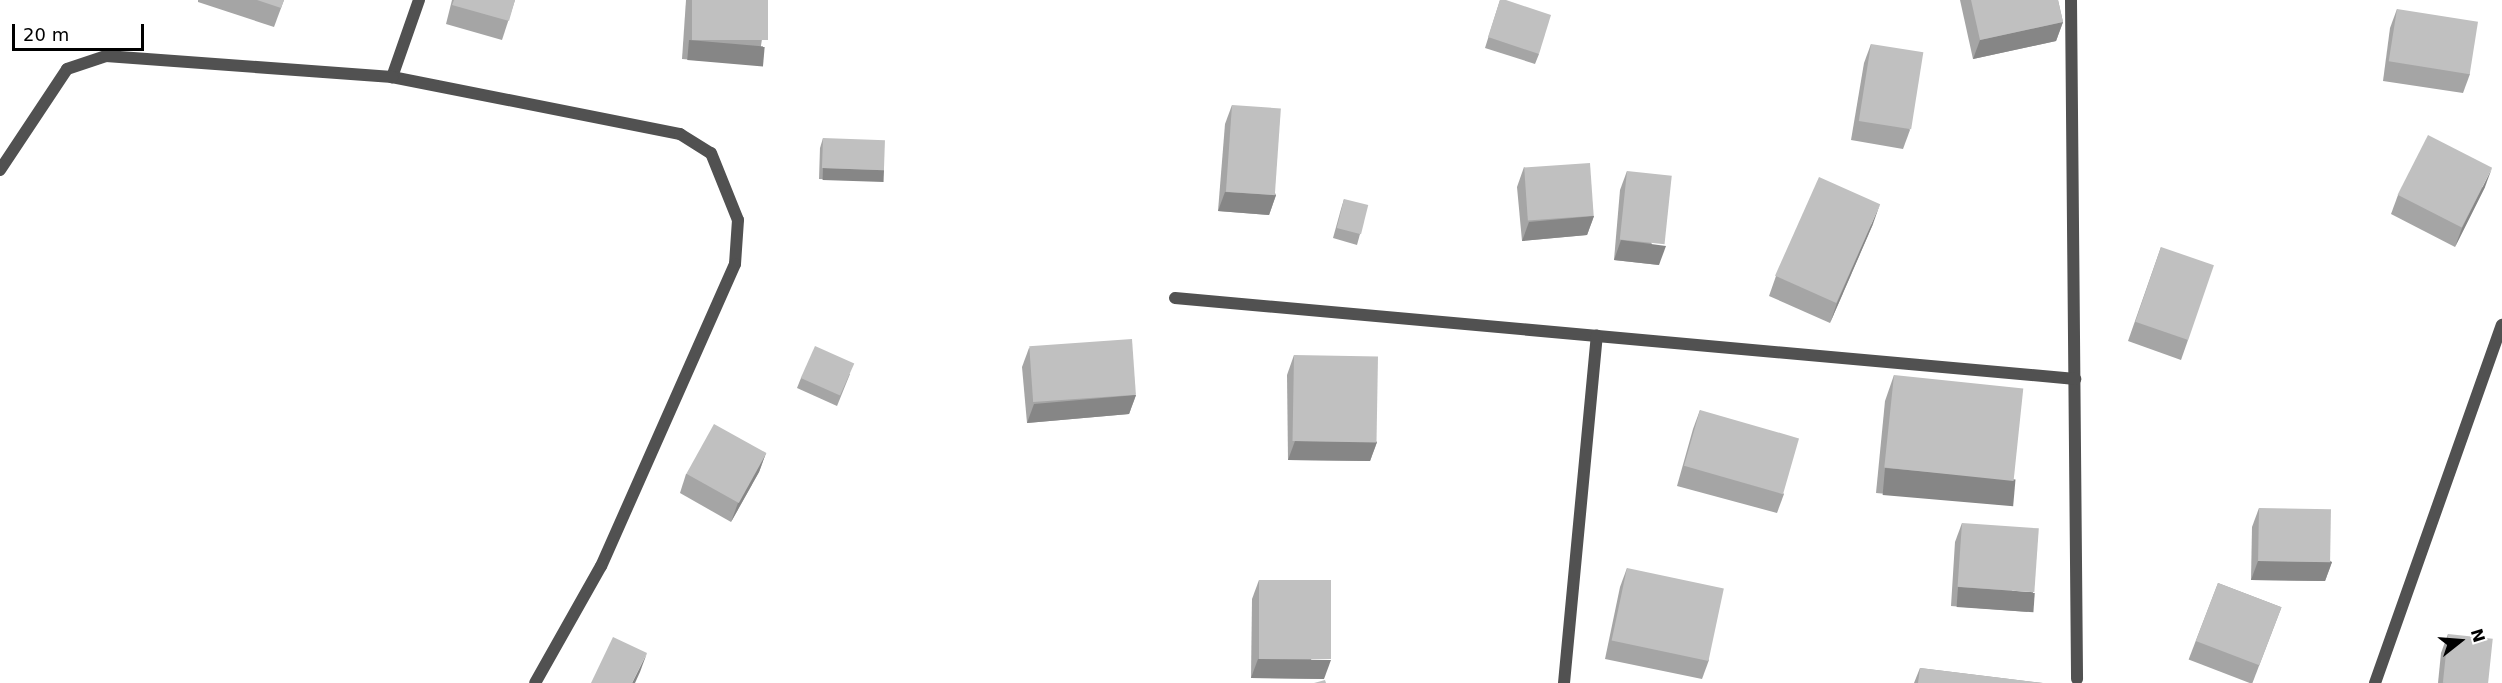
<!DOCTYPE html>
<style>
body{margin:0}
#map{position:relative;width:2502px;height:683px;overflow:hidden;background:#fff;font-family:"DejaVu Sans",sans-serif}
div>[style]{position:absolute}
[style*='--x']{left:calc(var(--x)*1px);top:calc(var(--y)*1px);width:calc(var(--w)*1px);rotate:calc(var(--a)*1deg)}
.street>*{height:12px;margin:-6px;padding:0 6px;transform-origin:6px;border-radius:6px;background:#515151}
.wall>*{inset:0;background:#a5a5a5;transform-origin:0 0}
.shaded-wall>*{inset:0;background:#868686;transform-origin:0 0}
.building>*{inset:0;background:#c0c0c0;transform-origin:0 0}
span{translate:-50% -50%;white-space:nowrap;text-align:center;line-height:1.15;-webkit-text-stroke:4.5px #fff;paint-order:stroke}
.north{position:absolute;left:2430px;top:611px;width:60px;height:60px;-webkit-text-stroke:4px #fff;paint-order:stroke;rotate:73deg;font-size:16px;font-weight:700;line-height:24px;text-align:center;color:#000}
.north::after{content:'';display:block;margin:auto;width:21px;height:27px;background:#000;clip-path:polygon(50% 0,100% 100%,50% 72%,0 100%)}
.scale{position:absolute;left:12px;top:24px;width:132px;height:27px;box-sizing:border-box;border:3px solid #000;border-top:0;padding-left:8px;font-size:18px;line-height:21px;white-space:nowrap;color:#000;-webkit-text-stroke:4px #fff;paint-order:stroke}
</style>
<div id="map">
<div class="street">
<div style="--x:419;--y:0;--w:82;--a:109.3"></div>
<div style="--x:392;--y:77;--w:294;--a:11.2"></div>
<div style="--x:680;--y:134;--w:36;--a:32"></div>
<div style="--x:711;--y:153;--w:72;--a:68.1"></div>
<div style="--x:738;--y:220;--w:44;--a:93.9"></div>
<div style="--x:735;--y:264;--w:330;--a:113.9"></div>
<div style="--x:601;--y:566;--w:134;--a:119.4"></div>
<div style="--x:2071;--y:0;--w:679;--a:89.49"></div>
<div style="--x:0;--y:170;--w:121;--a:-56.4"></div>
<div style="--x:67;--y:69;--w:41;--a:-18.4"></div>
<div style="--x:106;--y:56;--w:287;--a:4.2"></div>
<div style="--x:1175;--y:298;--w:904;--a:5.14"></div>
<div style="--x:1564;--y:683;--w:349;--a:-84.6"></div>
<div style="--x:2375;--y:683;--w:380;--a:-70.5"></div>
</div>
<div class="wall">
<div style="clip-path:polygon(198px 0,284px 0,274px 27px,198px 2px)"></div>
<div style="clip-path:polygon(452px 0,515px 0,502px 40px,446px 24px)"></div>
<div style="clip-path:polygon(686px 0,768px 0,758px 65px,682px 59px)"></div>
<div style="clip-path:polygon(1500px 0,1539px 54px,1535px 64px,1485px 48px)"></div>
<div style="clip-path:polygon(1960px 0,2058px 0,2063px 22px,2056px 41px,1973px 59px)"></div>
<div style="clip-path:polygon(2397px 9px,2470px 74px,2463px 93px,2383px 81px,2390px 28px)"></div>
<div style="clip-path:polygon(1871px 44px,1910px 130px,1903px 149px,1851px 140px,1864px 63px)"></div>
<div style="clip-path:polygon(1232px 105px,1276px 195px,1269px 215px,1218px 211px,1225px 124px)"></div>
<div style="clip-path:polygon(823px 138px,884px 170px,881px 181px,819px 179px,820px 148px)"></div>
<div style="clip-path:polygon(1524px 167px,1594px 216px,1587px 235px,1522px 241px,1517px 187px)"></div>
<div style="clip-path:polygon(1627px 171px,1659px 265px,1614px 260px,1620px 190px)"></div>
<div style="clip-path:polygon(2485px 187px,2455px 247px,2391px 214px,2398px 195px)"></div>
<div style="clip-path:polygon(1344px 199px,1360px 234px,1357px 245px,1333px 238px,1341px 209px)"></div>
<div style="clip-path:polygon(1873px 224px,1830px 323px,1769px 296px,1776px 276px)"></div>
<div style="clip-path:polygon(2161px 247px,2188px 340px,2181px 360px,2128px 341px)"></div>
<div style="clip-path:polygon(1029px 348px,1136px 395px,1129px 414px,1027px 423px,1022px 367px)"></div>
<div style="clip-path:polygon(1294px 355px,1377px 442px,1370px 461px,1288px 460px,1287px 375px)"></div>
<div style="clip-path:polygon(850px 374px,837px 406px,797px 388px,801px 378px)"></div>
<div style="clip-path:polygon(1894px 375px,2006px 505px,1876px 493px,1885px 401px)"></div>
<div style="clip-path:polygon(1700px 410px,1784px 494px,1777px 513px,1677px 486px,1693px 429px)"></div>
<div style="clip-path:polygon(766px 453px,759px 472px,731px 522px,680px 493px,686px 474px)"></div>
<div style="clip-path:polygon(2259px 508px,2332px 562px,2325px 581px,2251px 580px,2252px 527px)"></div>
<div style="clip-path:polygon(1962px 523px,2028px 612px,1951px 606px,1955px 542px)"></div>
<div style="clip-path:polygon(1627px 568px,1709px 660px,1702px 679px,1605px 659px,1620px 587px)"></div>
<div style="clip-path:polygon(1259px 580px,1324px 679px,1251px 678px,1252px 599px)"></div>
<div style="left:2218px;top:583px;width:68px;height:82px;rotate:21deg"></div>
<div style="clip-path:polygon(2448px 634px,2488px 683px,2438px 683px,2441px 653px)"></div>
<div style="clip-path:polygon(1920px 668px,2043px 683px,1914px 683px)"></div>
</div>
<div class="shaded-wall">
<div style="clip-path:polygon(2063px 22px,2056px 41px,1973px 59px,1980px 40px)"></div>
<div style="left:689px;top:40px;width:76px;height:20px;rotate:5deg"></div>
<div style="left:823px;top:168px;width:61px;height:12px;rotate:2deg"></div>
<div style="clip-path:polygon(2492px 168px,2485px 187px,2455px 247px,2462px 228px)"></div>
<div style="clip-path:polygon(1225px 192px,1276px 195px,1269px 215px,1218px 211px)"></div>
<div style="clip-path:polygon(1880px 204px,1873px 224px,1830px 323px,1837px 303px)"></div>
<div style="clip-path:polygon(1594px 216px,1587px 235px,1522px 241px,1529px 222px)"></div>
<div style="clip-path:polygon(1621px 240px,1666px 246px,1659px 265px,1614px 260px)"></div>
<div style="clip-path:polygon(1136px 395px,1129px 414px,1027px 423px,1034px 404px)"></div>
<div style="clip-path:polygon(1295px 441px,1377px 442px,1370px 461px,1288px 460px)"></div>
<div style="clip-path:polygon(766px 453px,759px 472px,731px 522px,738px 503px)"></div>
<div style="left:1885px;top:468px;width:131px;height:27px;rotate:5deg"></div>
<div style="clip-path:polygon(2258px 561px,2332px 562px,2325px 581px,2251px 580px)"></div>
<div style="left:1958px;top:587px;width:77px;height:20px;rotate:4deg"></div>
<div style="clip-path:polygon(647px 653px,640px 672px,635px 683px,632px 683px)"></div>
<div style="clip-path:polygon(1258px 659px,1331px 660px,1324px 679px,1251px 678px)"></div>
</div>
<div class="building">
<div style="clip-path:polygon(257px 0,284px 0,281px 8px)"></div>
<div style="clip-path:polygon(454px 0,515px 0,509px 21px,452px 5px)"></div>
<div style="left:692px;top:0;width:76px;height:40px"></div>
<div style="clip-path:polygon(1500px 0,1506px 0,1551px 15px,1539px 54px,1488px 37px)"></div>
<div style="clip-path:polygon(1971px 0,2058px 0,2063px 22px,1980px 40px)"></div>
<div style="left:2397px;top:9px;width:82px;height:53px;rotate:9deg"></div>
<div style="left:1871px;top:44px;width:53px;height:78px;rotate:9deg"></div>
<div style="left:1232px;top:105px;width:49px;height:87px;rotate:4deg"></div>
<div style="left:2428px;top:135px;width:72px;height:67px;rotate:27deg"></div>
<div style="left:823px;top:138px;width:62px;height:30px;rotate:2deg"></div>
<div style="left:1590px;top:163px;width:53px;height:66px;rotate:86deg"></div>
<div style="left:1627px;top:171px;width:45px;height:69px;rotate:6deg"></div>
<div style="left:1819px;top:177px;width:67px;height:108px;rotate:24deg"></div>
<div style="left:1344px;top:199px;width:25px;height:30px;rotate:14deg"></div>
<div style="left:2161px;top:247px;width:56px;height:79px;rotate:19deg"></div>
<div style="left:1132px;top:339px;width:56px;height:103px;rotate:86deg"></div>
<div style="left:815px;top:346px;width:43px;height:35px;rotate:24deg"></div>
<div style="left:1294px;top:355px;width:84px;height:86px;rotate:1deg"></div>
<div style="left:1894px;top:375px;width:130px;height:93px;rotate:6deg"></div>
<div style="left:1700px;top:410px;width:103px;height:58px;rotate:16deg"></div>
<div style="left:714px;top:424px;width:60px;height:57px;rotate:29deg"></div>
<div style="left:2259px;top:508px;width:72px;height:53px;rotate:1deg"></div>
<div style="left:1962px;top:523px;width:77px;height:64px;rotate:4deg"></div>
<div style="left:1627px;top:568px;width:99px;height:74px;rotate:12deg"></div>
<div style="left:1259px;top:580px;width:72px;height:79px"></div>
<div style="left:2218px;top:583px;width:68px;height:62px;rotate:21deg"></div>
<div style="left:2448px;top:634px;width:45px;height:49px;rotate:6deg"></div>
<div style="clip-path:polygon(613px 637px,647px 653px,632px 683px,591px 683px)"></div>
<div style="clip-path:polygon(1920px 668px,2043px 683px,1918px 683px)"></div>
<div style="clip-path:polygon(1325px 680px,1326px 683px,1314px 683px)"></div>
</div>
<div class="north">N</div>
<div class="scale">20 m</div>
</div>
